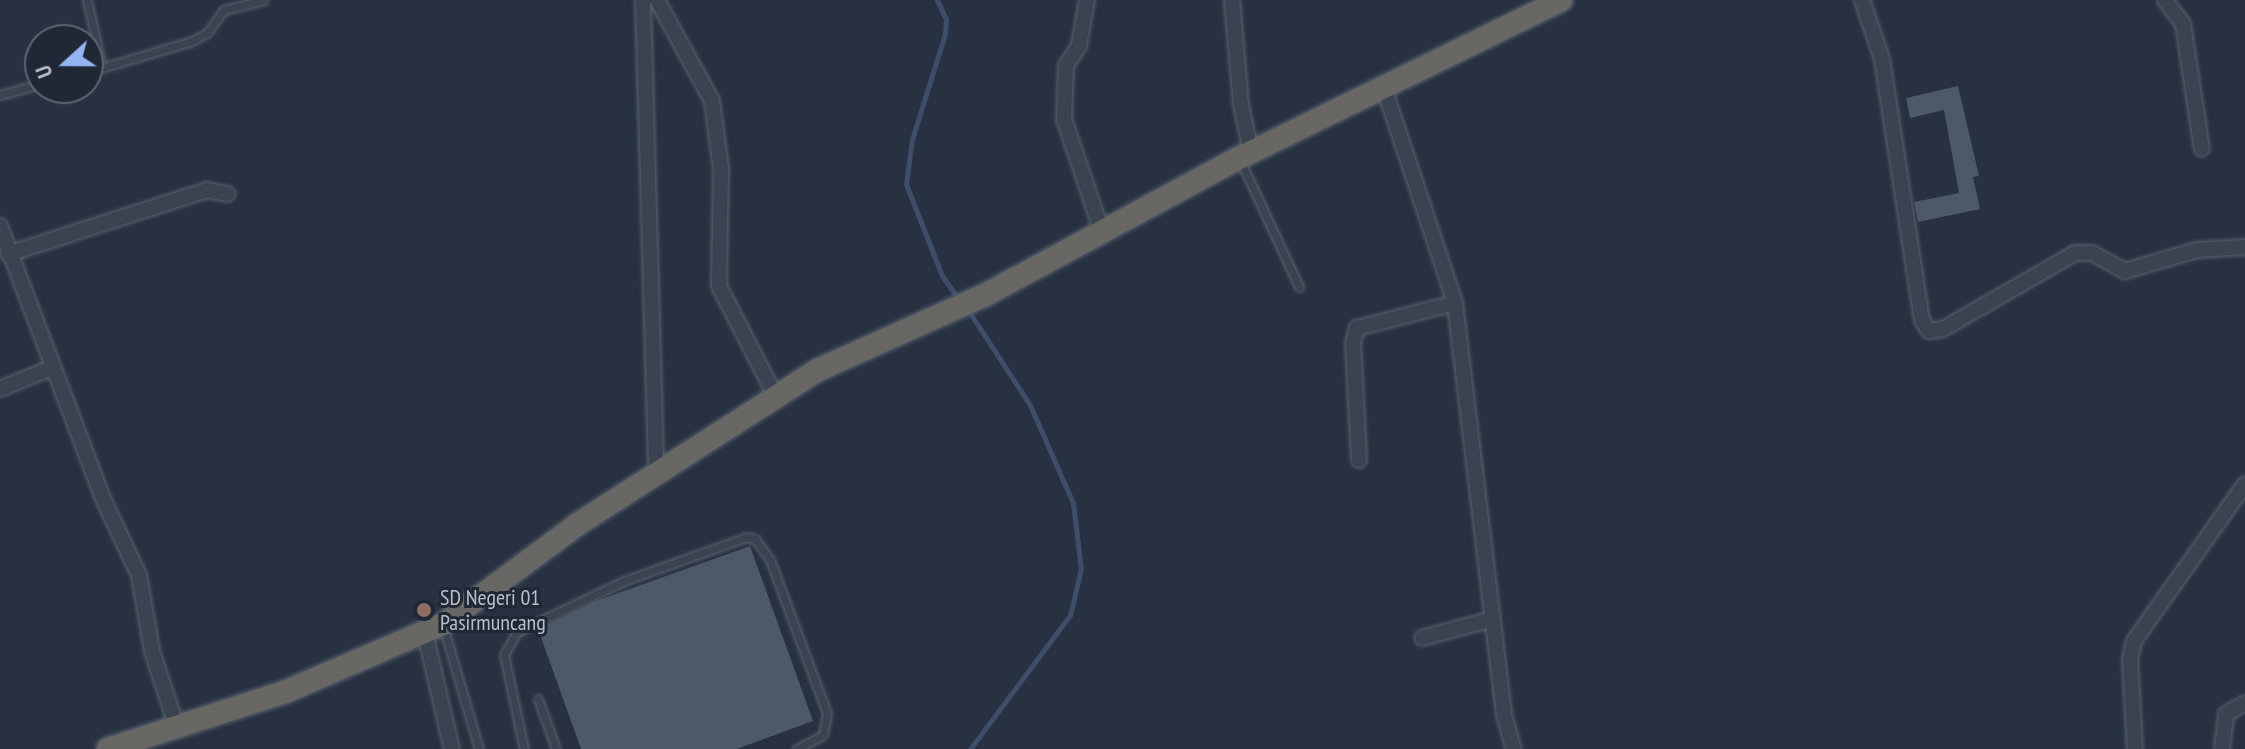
<!DOCTYPE html>
<style>
body{margin:0}
#map{position:relative;width:2245px;height:749px;overflow:hidden;background:#273141;font-family:"PT Sans Narrow",sans-serif}
div>[style]{position:absolute}
[style*='--x']{left:calc(var(--x)*1px);top:calc(var(--y)*1px);width:calc(var(--w)*1px);rotate:calc(var(--a)*1deg)}
.stream>*{height:5px;margin:-2.5px;padding:0 2.5px;transform-origin:2.5px;border-radius:2.5px;background:#3e4e69}
.building>*{inset:0;background:#4d5869}
.roads{filter:drop-shadow(0 0 2px #59616e) drop-shadow(0 0 2px #59616e)}
.service>*{height:7px;margin:-3.5px;padding:0 3.5px;transform-origin:3.5px;border-radius:3.5px;background:#3b4350}
.minor>*{height:14px;margin:-7px;padding:0 7px;transform-origin:7px;border-radius:7px;background:#3b4350}
.trunk>*{height:22px;margin:-11px;padding:0 11px;transform-origin:11px;border-radius:11px;background:#686764}
.dots>*{width:22px;height:22px;translate:-50% -50%;box-sizing:border-box;border:4px solid #202836;border-radius:50%}
span{translate:-50% -50%;white-space:nowrap;text-align:center;line-height:1.15;-webkit-text-stroke:6px #202836;paint-order:stroke}
.poi-label{font-size:22px;color:#b8bfcb}
.left{translate:0 -50%;text-align:left}
.north{position:absolute;left:24px;top:24px;width:80px;height:80px;box-sizing:border-box;background:#202836;border:2px solid #5d6472;border-radius:50%;rotate:249deg;font-size:22px;font-weight:700;line-height:32px;text-align:center;color:#b8bfcb}
.north::after{content:'';display:block;margin:auto;width:28px;height:36px;background:#93b5f4;clip-path:polygon(50% 0,100% 100%,50% 72%,0 100%)}
</style>
<div id="map">
<div class="stream">
<div style="--x:937;--y:0;--w:21;--a:65"></div>
<div style="--x:946;--y:19;--w:15;--a:94"></div>
<div style="--x:945;--y:34;--w:110;--a:107.4"></div>
<div style="--x:912;--y:139;--w:45;--a:97.6"></div>
<div style="--x:906;--y:184;--w:99;--a:68.6"></div>
<div style="--x:942;--y:276;--w:29;--a:54"></div>
<div style="--x:968;--y:310;--w:113;--a:56.9"></div>
<div style="--x:1030;--y:405;--w:107;--a:66.3"></div>
<div style="--x:1073;--y:503;--w:66;--a:83.1"></div>
<div style="--x:1081;--y:569;--w:47;--a:103.4"></div>
<div style="--x:1070;--y:615;--w:167;--a:126.7"></div>
</div>
<div class="building">
<div style="clip-path:polygon(1958px 86px,1979px 176px,1973px 177px,1980px 209px,1918px 222px,1914px 202px,1959px 193px,1944px 110px,1910px 118px,1906px 98px)"></div>
<div style="clip-path:polygon(750px 546px,813px 721px,737px 749px,581px 749px,538px 629px,596px 601px)"></div>
</div>
<div class="roads">
<div class="service">
<div style="--x:87;--y:0;--w:70;--a:77.6"></div>
<div style="--x:88;--y:72;--w:109;--a:-16.6"></div>
<div style="--x:192;--y:41;--w:17;--a:-28"></div>
<div style="--x:207;--y:33;--w:29;--a:-54"></div>
<div style="--x:224;--y:10;--w:41;--a:-14"></div>
<div style="--x:0;--y:95;--w:41;--a:-15.4"></div>
<div style="--x:1241;--y:162;--w:138;--a:65.1"></div>
<div style="--x:443;--y:626;--w:128;--a:73.7"></div>
<div style="--x:538;--y:699;--w:53;--a:70.2"></div>
<div style="--x:524;--y:749;--w:96;--a:-102"></div>
<div style="--x:504;--y:655;--w:26;--a:-61"></div>
<div style="--x:517;--y:632;--w:119;--a:-25.5"></div>
<div style="--x:624;--y:581;--w:130;--a:-19.8"></div>
<div style="--x:746;--y:537;--w:9;--a:13"></div>
<div style="--x:755;--y:539;--w:26;--a:54"></div>
<div style="--x:770;--y:560;--w:163;--a:69.6"></div>
<div style="--x:827;--y:713;--w:22;--a:100"></div>
<div style="--x:823;--y:735;--w:30;--a:152"></div>
</div>
<div class="minor">
<div style="--x:643;--y:0;--w:474;--a:88.4"></div>
<div style="--x:657;--y:0;--w:115;--a:61.4"></div>
<div style="--x:712;--y:101;--w:69;--a:82.5"></div>
<div style="--x:721;--y:169;--w:117;--a:91"></div>
<div style="--x:719;--y:286;--w:123;--a:62.8"></div>
<div style="--x:1087;--y:0;--w:47;--a:99.9"></div>
<div style="--x:1079;--y:46;--w:23;--a:124"></div>
<div style="--x:1066;--y:65;--w:54;--a:92.1"></div>
<div style="--x:1064;--y:119;--w:119;--a:71.4"></div>
<div style="--x:1232;--y:0;--w:105;--a:85.1"></div>
<div style="--x:1241;--y:105;--w:48;--a:78"></div>
<div style="--x:1862;--y:0;--w:62;--a:71.3"></div>
<div style="--x:1882;--y:59;--w:264;--a:81.3"></div>
<div style="--x:1922;--y:320;--w:13;--a:58"></div>
<div style="--x:1929;--y:331;--w:14;--a:-8"></div>
<div style="--x:1943;--y:329;--w:152;--a:-29.9"></div>
<div style="--x:2075;--y:253;--w:17;--a:0"></div>
<div style="--x:2092;--y:253;--w:38;--a:29"></div>
<div style="--x:2125;--y:271;--w:75;--a:-16.3"></div>
<div style="--x:2197;--y:250;--w:48;--a:-3.6"></div>
<div style="--x:2165;--y:0;--w:30;--a:53"></div>
<div style="--x:2183;--y:24;--w:126;--a:81.4"></div>
<div style="--x:1384;--y:88;--w:226;--a:71.7"></div>
<div style="--x:1455;--y:303;--w:415;--a:83.2"></div>
<div style="--x:1504;--y:715;--w:35;--a:74"></div>
<div style="--x:0;--y:226;--w:294;--a:69.3"></div>
<div style="--x:104;--y:501;--w:82;--a:64.7"></div>
<div style="--x:139;--y:575;--w:77;--a:80.3"></div>
<div style="--x:152;--y:651;--w:81;--a:72"></div>
<div style="--x:8;--y:254;--w:209;--a:-17.8"></div>
<div style="--x:207;--y:190;--w:21;--a:11"></div>
<div style="--x:0;--y:389;--w:55;--a:-22.4"></div>
<div style="--x:1359;--y:460;--w:117;--a:-92.9"></div>
<div style="--x:1353;--y:343;--w:16;--a:-75"></div>
<div style="--x:1357;--y:328;--w:101;--a:-14.3"></div>
<div style="--x:424;--y:629;--w:123;--a:76.9"></div>
<div style="--x:1422;--y:638;--w:73;--a:-15"></div>
<div style="--x:2135;--y:749;--w:90;--a:-93.2"></div>
<div style="--x:2130;--y:659;--w:18;--a:-77"></div>
<div style="--x:2134;--y:641;--w:192;--a:-54.7"></div>
<div style="--x:2222;--y:749;--w:35;--a:-83"></div>
<div style="--x:2226;--y:714;--w:22;--a:-30"></div>
</div>
<div class="trunk">
<div style="--x:108;--y:749;--w:186;--a:-17.9"></div>
<div style="--x:285;--y:692;--w:172;--a:-23.3"></div>
<div style="--x:443;--y:624;--w:168;--a:-36.5"></div>
<div style="--x:578;--y:524;--w:285;--a:-32.7"></div>
<div style="--x:818;--y:370;--w:185;--a:-24.2"></div>
<div style="--x:987;--y:294;--w:286;--a:-28.4"></div>
<div style="--x:1239;--y:158;--w:359;--a:-26.1"></div>
</div>
</div>
<div class="dots">
<div style="left:424px;top:610px;background:#8d6e63"></div>
</div>
<div class="poi-label">
<span class="left" style="left:440px;top:610px">SD Negeri 01<br>Pasirmuncang</span>
</div>
<div class="north">U</div>
</div>
